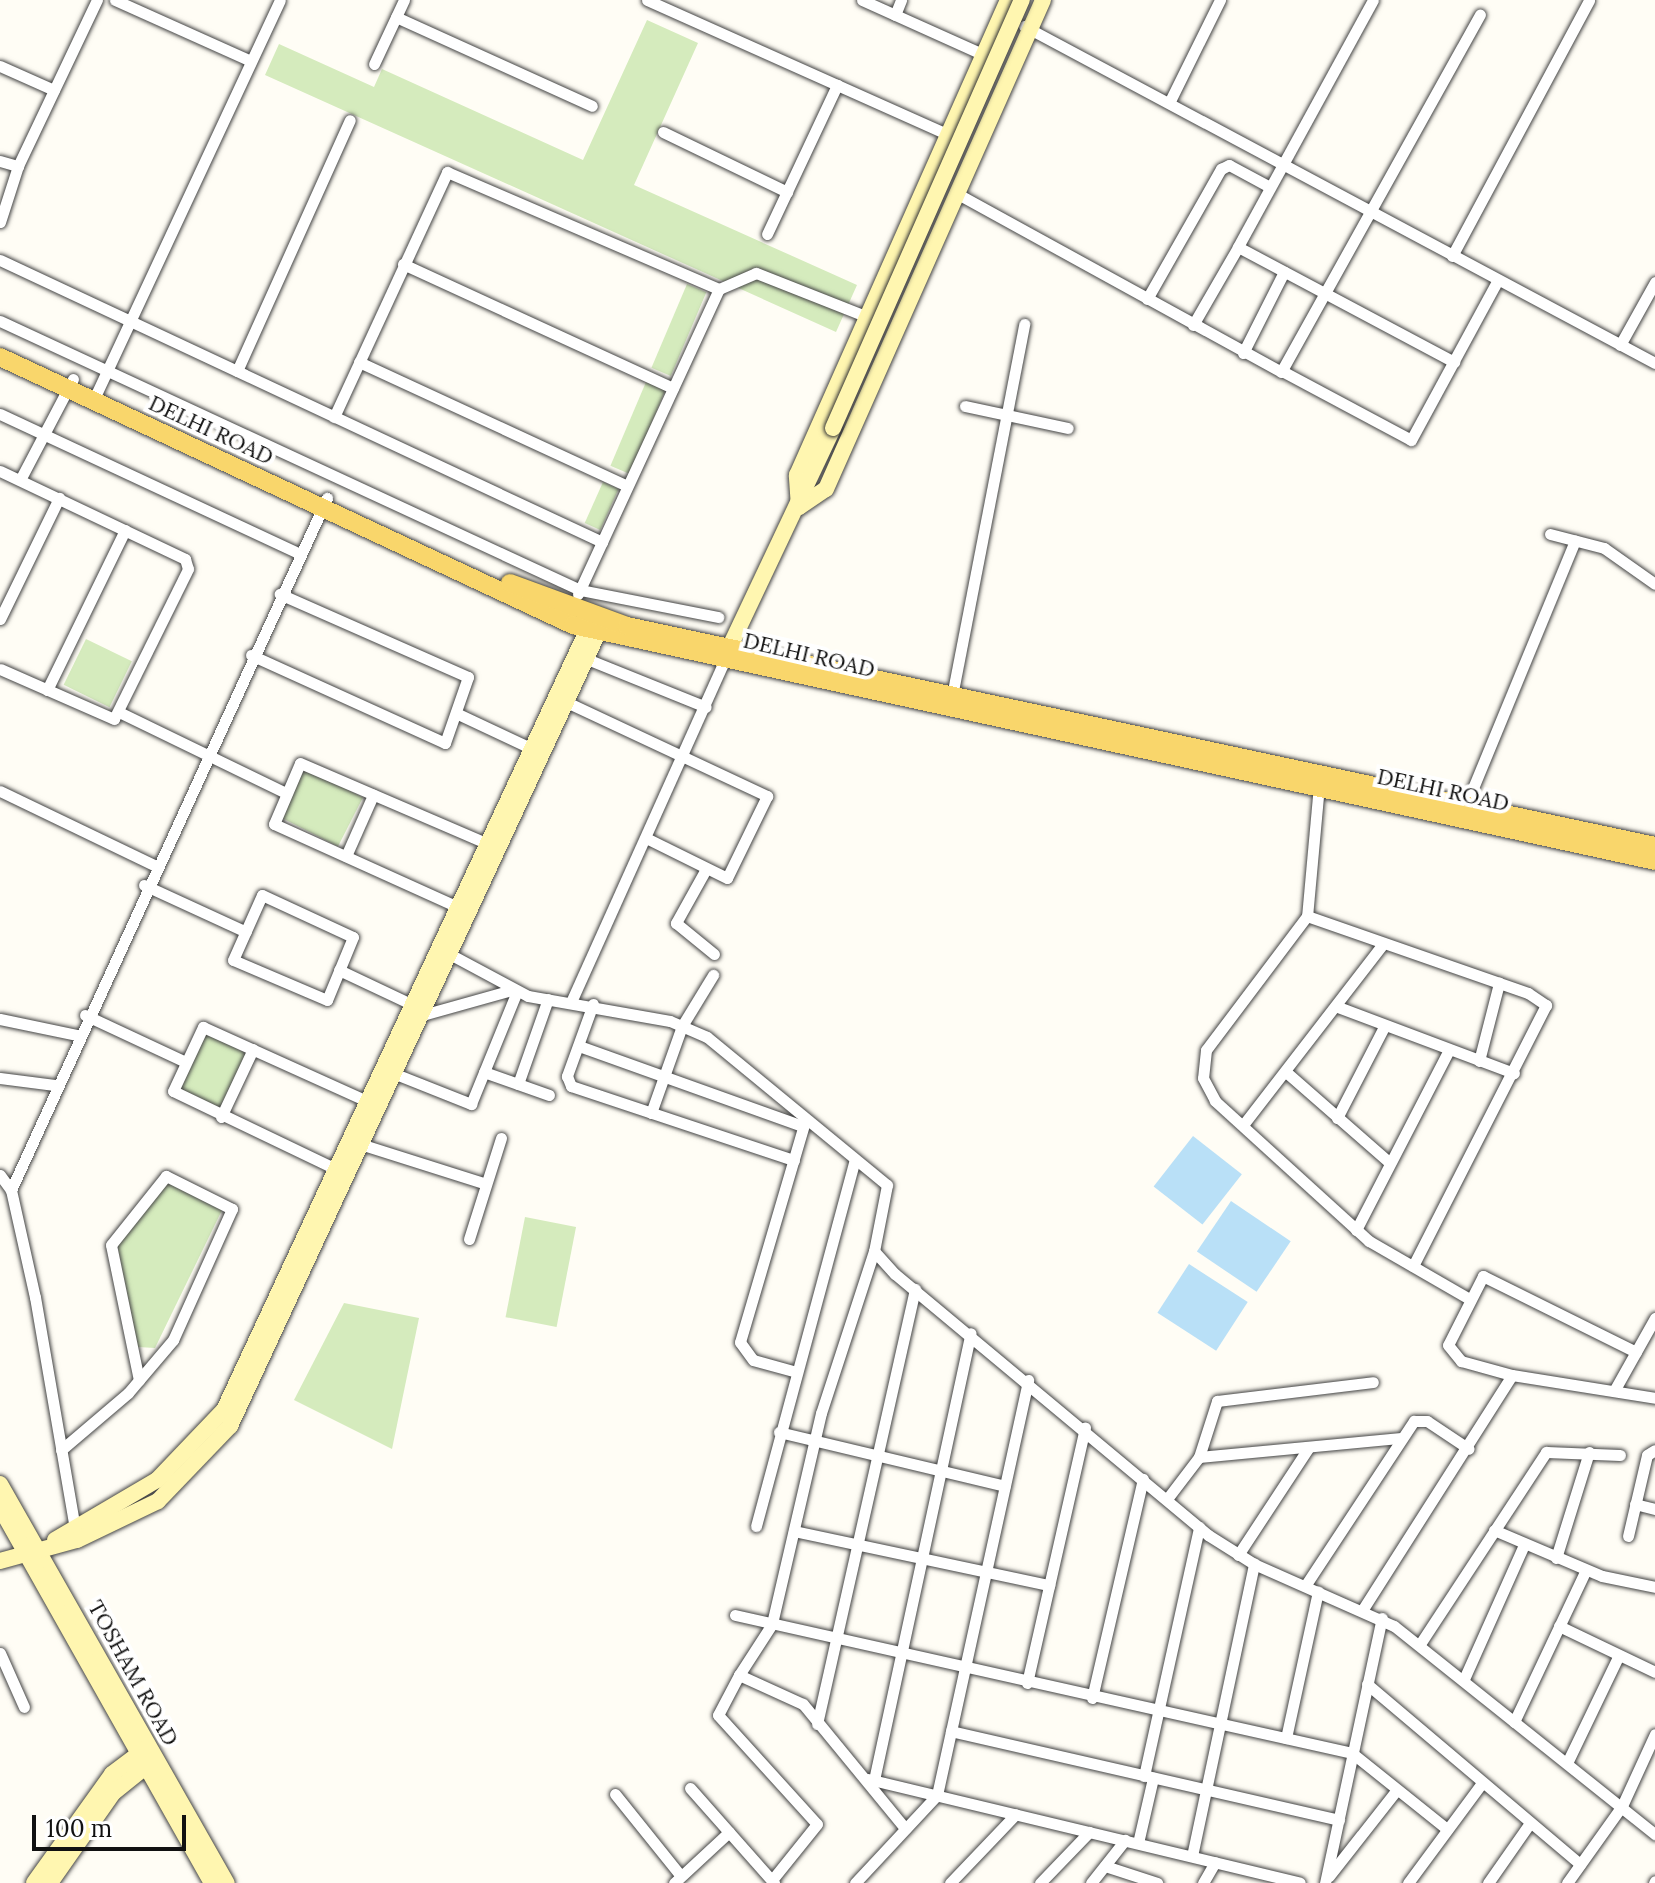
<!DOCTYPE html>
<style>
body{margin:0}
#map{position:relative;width:1655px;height:1883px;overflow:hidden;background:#fffdf5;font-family:Lora,serif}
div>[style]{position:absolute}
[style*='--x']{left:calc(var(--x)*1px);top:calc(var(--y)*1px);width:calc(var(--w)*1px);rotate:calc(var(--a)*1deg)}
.green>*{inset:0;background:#d5ebbd;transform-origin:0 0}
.water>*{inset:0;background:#b9e0f7;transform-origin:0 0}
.roads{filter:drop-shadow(0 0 2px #444) drop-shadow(0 0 2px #444)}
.street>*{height:11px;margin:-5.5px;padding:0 5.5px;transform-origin:5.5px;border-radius:5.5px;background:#fff}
.secondary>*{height:16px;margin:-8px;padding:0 8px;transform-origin:8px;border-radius:8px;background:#fff6b0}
.primary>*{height:18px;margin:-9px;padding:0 9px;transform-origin:9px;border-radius:9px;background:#f9d66b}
.bridges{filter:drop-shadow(0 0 2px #333) drop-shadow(0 0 2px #333)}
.secondary-bridge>*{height:16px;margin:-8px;padding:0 8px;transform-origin:8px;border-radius:8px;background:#fff6b0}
span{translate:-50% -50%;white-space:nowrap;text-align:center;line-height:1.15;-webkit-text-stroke:8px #fff;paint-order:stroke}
.street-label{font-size:22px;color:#111}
.scale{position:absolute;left:32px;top:1815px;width:154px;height:36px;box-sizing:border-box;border:4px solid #111;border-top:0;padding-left:10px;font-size:24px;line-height:28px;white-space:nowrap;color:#111;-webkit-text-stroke:6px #fff;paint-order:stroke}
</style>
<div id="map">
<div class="green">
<div style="clip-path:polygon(647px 20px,698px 43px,634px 185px,857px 285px,836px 332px,265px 75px,279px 44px,374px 87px,382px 69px,583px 160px)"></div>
<div style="left:687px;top:284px;width:21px;height:91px;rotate:23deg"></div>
<div style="left:646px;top:382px;width:21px;height:91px;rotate:23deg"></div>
<div style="left:603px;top:482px;width:17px;height:45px;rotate:24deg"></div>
<div style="left:86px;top:639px;width:51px;height:51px;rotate:26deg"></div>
<div style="left:305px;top:768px;width:65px;height:55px;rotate:27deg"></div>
<div style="left:205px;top:1033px;width:46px;height:64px;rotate:26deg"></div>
<div style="clip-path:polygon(167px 1180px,224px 1206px,155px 1348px,138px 1347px,117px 1243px)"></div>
<div style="left:525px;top:1217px;width:52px;height:102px;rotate:11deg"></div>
<div style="clip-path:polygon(344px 1303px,419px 1318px,392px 1449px,294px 1400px)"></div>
</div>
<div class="water">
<div style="left:1193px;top:1136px;width:62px;height:64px;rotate:38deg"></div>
<div style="left:1231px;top:1201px;width:72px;height:61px;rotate:34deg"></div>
<div style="left:1189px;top:1264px;width:70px;height:58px;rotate:33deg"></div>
</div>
<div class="roads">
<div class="street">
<div style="--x:115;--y:0;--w:149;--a:24.2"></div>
<div style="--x:647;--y:0;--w:329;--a:24.1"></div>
<div style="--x:862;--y:0;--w:132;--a:24.2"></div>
<div style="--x:1373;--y:0;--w:281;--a:118.7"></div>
<div style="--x:1238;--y:247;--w:245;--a:28"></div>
<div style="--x:895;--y:15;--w:16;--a:-68"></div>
<div style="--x:396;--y:17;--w:215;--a:24.4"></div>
<div style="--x:1024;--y:26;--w:715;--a:28.11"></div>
<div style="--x:374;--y:64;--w:71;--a:-64.9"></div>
<div style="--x:0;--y:66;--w:59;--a:24"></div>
<div style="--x:1170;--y:101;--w:113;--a:-63.7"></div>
<div style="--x:663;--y:132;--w:138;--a:25.8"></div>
<div style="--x:0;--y:161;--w:19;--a:16"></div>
<div style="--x:956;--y:193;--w:371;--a:28.8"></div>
<div style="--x:1281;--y:372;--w:409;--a:-60.9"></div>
<div style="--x:0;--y:222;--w:59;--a:-72.2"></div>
<div style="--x:18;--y:166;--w:184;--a:-64.6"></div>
<div style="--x:767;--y:234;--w:165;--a:-64.8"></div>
<div style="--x:1452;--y:256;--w:290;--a:-61.8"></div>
<div style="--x:0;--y:260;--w:665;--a:25.1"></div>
<div style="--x:403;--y:264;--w:297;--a:24.7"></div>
<div style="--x:1147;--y:299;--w:150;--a:-60.4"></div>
<div style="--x:1221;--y:169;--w:9;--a:-27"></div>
<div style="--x:1229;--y:165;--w:44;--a:28.3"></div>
<div style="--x:0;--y:321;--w:639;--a:24.88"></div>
<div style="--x:580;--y:590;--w:141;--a:11.1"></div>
<div style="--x:1193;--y:325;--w:90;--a:-60"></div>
<div style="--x:1620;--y:345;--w:72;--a:-60.9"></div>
<div style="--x:1243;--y:353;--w:91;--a:-63.2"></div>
<div style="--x:359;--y:362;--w:295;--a:24.8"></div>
<div style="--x:237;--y:371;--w:275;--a:-65.8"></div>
<div style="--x:1282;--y:371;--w:146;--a:28.1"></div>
<div style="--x:1411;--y:440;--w:182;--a:-61.5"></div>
<div style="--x:93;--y:401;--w:442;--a:-65"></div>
<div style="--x:965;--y:406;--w:105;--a:12.1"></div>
<div style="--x:0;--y:414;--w:331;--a:25"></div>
<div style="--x:334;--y:417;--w:270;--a:-65.2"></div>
<div style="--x:447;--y:172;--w:296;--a:23.3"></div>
<div style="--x:719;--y:289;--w:40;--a:-23.4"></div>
<div style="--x:756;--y:273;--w:117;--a:21.5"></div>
<div style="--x:0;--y:471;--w:205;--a:25.4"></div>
<div style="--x:185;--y:559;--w:10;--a:73"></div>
<div style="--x:188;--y:569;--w:167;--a:116.3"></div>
<div style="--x:114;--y:719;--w:124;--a:-156.3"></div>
<div style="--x:20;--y:480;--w:114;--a:-62.3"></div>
<div style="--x:1550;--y:534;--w:56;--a:14.5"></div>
<div style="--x:1604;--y:548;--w:62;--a:35.2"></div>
<div style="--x:578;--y:594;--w:336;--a:-65.2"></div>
<div style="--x:0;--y:619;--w:135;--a:-64"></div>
<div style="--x:251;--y:655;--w:213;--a:24.4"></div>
<div style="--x:445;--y:743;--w:70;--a:-70.8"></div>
<div style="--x:468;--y:677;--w:206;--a:-156.2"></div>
<div style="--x:587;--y:659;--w:128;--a:22"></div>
<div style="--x:47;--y:690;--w:178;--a:-64"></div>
<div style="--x:952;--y:696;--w:379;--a:-79"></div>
<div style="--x:560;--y:699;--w:229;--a:25.1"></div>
<div style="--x:767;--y:796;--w:91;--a:116"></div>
<div style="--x:727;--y:878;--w:90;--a:-153.7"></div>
<div style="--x:119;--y:712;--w:186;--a:25.9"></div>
<div style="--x:458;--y:714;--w:87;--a:25.1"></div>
<div style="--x:1319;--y:785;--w:132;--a:95.2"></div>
<div style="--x:1307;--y:916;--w:168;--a:127"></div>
<div style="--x:1206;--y:1050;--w:28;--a:96"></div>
<div style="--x:1203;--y:1078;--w:26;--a:62"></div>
<div style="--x:1215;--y:1101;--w:208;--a:42.3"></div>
<div style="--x:1369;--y:1241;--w:112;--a:30"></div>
<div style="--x:0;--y:791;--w:171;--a:25.7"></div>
<div style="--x:1466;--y:805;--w:286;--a:-67.6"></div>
<div style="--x:346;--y:856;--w:67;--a:-66.1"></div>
<div style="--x:706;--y:869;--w:62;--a:119.1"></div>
<div style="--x:676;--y:923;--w:49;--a:39.2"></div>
<div style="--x:144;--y:885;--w:112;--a:24.7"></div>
<div style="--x:262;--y:895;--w:100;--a:24.8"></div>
<div style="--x:353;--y:937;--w:68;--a:112.4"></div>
<div style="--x:327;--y:1000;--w:102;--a:-156.9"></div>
<div style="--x:233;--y:960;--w:71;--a:-66"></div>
<div style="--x:460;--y:908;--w:204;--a:-155.7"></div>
<div style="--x:274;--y:824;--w:66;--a:-66.9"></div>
<div style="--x:300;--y:763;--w:210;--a:23.3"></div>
<div style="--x:1307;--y:916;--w:234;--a:19.2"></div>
<div style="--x:1528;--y:993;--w:22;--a:34"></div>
<div style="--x:1546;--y:1005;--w:293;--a:117"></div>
<div style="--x:444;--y:951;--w:95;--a:28.2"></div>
<div style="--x:528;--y:996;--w:144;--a:10"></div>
<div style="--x:670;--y:1021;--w:40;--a:23.4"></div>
<div style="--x:707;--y:1037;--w:233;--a:39.4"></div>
<div style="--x:887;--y:1185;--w:67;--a:101.1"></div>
<div style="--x:874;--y:1251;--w:31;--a:48"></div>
<div style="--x:895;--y:1274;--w:408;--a:39.8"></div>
<div style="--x:1208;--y:1535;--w:54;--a:32.2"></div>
<div style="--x:1254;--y:1564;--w:153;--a:23.9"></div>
<div style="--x:1394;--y:1626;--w:334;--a:38.6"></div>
<div style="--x:339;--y:970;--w:84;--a:25.3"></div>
<div style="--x:571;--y:1002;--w:374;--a:-65.8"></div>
<div style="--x:593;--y:1004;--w:77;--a:109.9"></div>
<div style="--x:567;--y:1076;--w:11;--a:68"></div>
<div style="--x:571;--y:1086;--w:235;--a:18.4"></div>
<div style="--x:1338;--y:1007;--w:188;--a:20.6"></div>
<div style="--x:426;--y:1014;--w:89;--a:-15.6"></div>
<div style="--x:85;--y:1015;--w:111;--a:25"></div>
<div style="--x:0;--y:1019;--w:79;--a:11.7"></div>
<div style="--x:579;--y:1046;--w:238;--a:19.7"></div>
<div style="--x:1479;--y:1061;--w:81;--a:-75.6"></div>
<div style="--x:484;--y:1072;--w:69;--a:19.5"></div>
<div style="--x:1286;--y:1072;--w:138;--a:41.2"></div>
<div style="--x:398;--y:1075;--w:79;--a:21.7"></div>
<div style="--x:471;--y:1104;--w:122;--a:-67.8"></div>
<div style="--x:0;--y:1078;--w:55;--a:7.3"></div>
<div style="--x:518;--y:1084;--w:90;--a:-70.6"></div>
<div style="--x:651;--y:1113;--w:92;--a:-70.4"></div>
<div style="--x:682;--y:1026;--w:60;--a:-58.7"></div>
<div style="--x:221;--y:1117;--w:75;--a:-64.8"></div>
<div style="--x:1337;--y:1118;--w:102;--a:-62.7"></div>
<div style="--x:1243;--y:1125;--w:227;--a:-52.3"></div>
<div style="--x:357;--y:1143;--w:135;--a:17.6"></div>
<div style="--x:340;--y:1171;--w:185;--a:-154.4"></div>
<div style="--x:173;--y:1091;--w:71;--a:-64.9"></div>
<div style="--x:203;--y:1027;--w:184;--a:24.3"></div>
<div style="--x:0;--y:1175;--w:19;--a:54"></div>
<div style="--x:11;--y:1190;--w:110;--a:77.4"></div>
<div style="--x:35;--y:1297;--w:242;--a:80.2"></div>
<div style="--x:11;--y:1190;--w:761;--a:-65.46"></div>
<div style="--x:1356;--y:1230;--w:203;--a:-62.7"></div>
<div style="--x:469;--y:1239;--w:106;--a:-72.4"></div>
<div style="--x:874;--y:1251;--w:170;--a:108.1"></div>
<div style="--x:821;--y:1413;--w:217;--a:103.1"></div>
<div style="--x:772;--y:1624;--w:61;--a:122.9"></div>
<div style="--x:739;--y:1675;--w:70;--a:24.4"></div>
<div style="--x:803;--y:1704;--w:161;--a:50.6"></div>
<div style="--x:1636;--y:1352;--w:171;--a:-153.6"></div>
<div style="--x:1483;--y:1276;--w:77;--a:116.9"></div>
<div style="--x:1448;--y:1345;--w:21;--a:51"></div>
<div style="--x:1461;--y:1361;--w:53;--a:15.4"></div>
<div style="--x:1512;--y:1375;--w:145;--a:9.1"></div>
<div style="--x:793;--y:1371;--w:41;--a:-164.6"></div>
<div style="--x:753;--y:1360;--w:22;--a:-126"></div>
<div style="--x:740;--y:1342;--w:230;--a:-73.6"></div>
<div style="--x:1614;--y:1391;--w:84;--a:-60.7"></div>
<div style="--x:779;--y:1432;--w:232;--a:13.4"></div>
<div style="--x:61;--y:1450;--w:88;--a:-40.4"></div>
<div style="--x:128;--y:1393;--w:70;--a:-49.7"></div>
<div style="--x:173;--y:1340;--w:144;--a:-65.8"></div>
<div style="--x:232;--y:1209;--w:74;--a:-153.4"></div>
<div style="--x:166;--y:1176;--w:88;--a:128.6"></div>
<div style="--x:111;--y:1245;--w:138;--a:78.3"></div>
<div style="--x:1199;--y:1457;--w:59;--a:-72.2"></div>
<div style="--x:1217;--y:1401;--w:157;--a:-6.9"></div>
<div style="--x:1167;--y:1499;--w:53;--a:-52.7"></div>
<div style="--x:1199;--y:1457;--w:203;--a:-5.4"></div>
<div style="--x:1635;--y:1504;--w:21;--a:14"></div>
<div style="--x:756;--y:1526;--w:379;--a:-74.9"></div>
<div style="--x:1494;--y:1530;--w:117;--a:23.1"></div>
<div style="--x:1602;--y:1576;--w:54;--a:11.7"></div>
<div style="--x:794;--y:1531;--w:261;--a:12"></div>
<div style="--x:1628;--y:1536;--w:83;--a:-76.8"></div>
<div style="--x:1647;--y:1455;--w:9;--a:-32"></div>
<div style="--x:1238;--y:1555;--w:129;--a:-56.7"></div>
<div style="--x:1556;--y:1558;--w:111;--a:-72.7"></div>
<div style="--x:1305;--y:1586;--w:198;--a:-56.6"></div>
<div style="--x:1414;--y:1421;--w:13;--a:0"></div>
<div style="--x:1427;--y:1421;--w:50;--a:33.7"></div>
<div style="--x:1363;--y:1609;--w:277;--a:-57.5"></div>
<div style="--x:735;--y:1615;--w:632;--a:12.61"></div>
<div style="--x:1352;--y:1753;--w:122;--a:38.7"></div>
<div style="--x:1559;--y:1626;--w:106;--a:25.6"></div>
<div style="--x:1420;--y:1644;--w:230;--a:-56.7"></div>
<div style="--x:1546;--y:1452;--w:74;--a:2.3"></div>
<div style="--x:0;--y:1653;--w:59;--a:66"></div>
<div style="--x:739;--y:1675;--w:45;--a:117.7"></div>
<div style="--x:718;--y:1715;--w:147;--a:47.8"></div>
<div style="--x:817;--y:1824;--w:72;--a:128.8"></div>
<div style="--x:1464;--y:1679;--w:147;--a:-65.9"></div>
<div style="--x:1027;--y:1683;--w:262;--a:-77.2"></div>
<div style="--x:1367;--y:1684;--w:279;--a:40.2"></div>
<div style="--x:1092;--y:1698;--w:225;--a:-76.9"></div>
<div style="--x:1514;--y:1722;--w:168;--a:-64.7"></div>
<div style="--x:817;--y:1724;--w:446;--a:-77.3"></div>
<div style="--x:951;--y:1731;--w:398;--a:12.9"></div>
<div style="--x:1286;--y:1738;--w:150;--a:-77.7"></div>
<div style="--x:1567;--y:1763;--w:118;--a:-64.3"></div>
<div style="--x:1144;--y:1776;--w:255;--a:-77.5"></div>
<div style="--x:868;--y:1779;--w:444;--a:13.5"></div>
<div style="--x:874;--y:1780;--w:457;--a:-77.8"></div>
<div style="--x:690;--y:1788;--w:127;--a:48.5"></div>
<div style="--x:615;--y:1794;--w:105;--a:51.2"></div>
<div style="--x:1138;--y:1843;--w:67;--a:-77"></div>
<div style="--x:1192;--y:1856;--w:299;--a:-78"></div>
<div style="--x:1105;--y:1866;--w:55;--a:18.1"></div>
<div style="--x:1329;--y:1876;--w:107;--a:-51.8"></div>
<div style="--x:674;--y:1883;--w:75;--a:-42.8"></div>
<div style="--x:855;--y:1883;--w:120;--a:-47"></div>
<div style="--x:937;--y:1795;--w:425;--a:-77.6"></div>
<div style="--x:950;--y:1883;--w:95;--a:-46.3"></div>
<div style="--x:1040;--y:1883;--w:71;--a:-46.1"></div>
<div style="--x:1091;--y:1883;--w:55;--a:-51.7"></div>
<div style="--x:1203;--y:1883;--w:24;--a:-60"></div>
<div style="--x:1325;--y:1883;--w:271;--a:-77.9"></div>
<div style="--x:1408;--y:1883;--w:124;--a:-53.5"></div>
<div style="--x:1488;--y:1883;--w:73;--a:-55"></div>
<div style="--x:1567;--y:1883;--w:95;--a:-54.5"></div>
<div style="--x:1622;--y:1806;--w:79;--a:-65.4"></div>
<div style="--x:1654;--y:1883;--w:2;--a:-63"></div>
</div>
<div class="secondary">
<div style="--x:799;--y:507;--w:32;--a:-34"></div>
<div style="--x:826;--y:489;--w:535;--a:-66.07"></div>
<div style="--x:799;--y:507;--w:32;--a:-94"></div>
<div style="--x:797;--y:475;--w:520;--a:-66.05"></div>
<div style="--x:724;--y:659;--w:255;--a:-64.7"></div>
<div style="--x:0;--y:1484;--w:459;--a:60.4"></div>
<div style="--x:0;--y:1507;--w:432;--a:60.6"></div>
<div style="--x:55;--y:1540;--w:118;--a:-30.5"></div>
<div style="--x:157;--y:1480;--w:97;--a:-46.3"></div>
<div style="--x:224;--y:1410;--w:874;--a:-65.02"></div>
<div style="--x:0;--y:1561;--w:80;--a:-15.3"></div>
<div style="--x:77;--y:1540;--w:90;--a:-25.7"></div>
<div style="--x:158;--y:1501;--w:104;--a:-46.2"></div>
<div style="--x:230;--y:1426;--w:886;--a:-65.11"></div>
<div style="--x:34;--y:1883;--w:134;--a:-54.4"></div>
<div style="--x:112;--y:1774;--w:40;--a:-37"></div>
<div style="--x:50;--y:1883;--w:110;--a:-55"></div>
<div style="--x:113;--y:1793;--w:53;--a:-38.8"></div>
</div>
<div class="primary">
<div style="--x:0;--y:357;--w:633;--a:25.07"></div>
<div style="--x:573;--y:625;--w:1107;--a:12.3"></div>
<div style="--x:510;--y:583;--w:125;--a:20.2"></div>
<div style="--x:627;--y:626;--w:1051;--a:12.08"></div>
</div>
</div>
<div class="bridges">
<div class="secondary-bridge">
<div style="--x:833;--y:428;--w:468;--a:-66.2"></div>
</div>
</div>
<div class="street-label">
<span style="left:211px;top:430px;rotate:25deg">DELHI ROAD</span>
<span style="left:809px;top:655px;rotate:13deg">DELHI ROAD</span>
<span style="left:1443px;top:790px;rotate:12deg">DELHI ROAD</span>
<span style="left:133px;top:1673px;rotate:61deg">TOSHAM ROAD</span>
</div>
<div class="scale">100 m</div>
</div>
